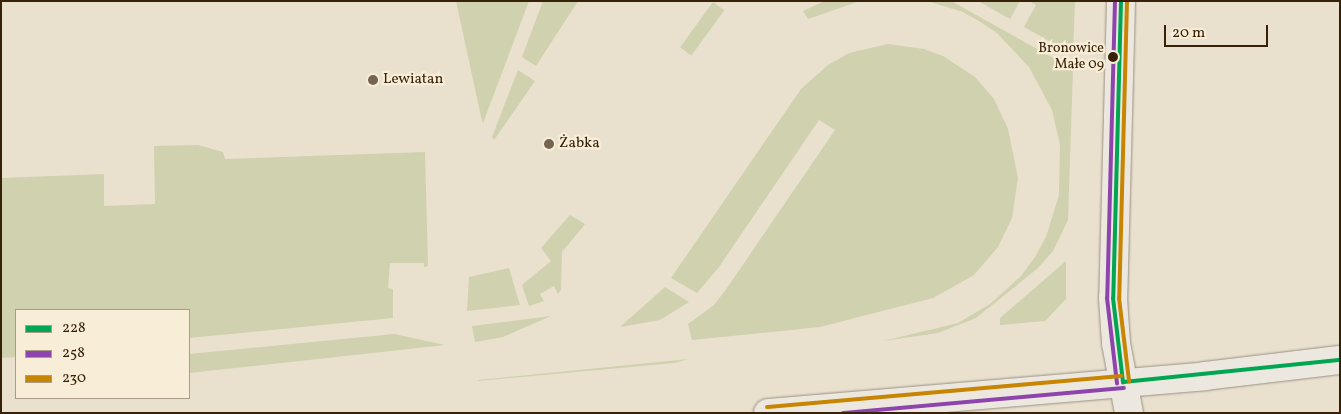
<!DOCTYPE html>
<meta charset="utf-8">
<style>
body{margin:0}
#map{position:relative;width:1341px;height:414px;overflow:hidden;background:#e9e0ce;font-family:Vollkorn,serif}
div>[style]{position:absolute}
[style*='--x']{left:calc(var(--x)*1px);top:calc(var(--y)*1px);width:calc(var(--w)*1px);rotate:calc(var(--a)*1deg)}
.green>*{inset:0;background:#d0d1ae;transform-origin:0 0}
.roads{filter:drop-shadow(0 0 1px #999183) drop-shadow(0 0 1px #999183)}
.minor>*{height:28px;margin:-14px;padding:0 14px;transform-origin:14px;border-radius:14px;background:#ece8df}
.bus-1>*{height:4px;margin:-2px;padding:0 2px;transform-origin:2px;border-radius:2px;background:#00a651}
.bus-2>*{height:4px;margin:-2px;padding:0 2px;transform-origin:2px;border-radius:2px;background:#8e44ad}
.bus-3>*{height:4px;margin:-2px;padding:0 2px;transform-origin:2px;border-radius:2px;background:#c78502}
.dots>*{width:14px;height:14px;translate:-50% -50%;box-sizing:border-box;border:2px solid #f8edd7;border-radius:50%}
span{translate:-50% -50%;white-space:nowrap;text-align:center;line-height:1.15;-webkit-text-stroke:4.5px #f8edd7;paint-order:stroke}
.bus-label{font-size:14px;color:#372209}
.right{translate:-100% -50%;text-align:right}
.poi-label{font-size:15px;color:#372209}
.left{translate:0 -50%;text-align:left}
.frame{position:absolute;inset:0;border:2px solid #372209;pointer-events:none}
.legend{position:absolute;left:15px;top:309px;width:175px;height:90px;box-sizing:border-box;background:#f8edd7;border:1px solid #ab9c85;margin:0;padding:6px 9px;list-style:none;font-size:15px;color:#372209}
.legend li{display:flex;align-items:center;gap:10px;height:25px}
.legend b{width:25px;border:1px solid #ab9c85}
.scale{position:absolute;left:1164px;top:25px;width:104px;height:22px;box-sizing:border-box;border:2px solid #372209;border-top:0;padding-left:6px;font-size:15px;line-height:18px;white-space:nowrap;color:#372209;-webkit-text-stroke:4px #f8edd7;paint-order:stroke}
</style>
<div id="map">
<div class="green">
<div style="clip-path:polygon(456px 1px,529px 1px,483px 123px,482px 121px)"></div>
<div style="clip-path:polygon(543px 1px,578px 1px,536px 66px,522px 57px)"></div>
<div style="clip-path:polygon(825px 1px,860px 1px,808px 19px,803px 11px)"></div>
<div style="clip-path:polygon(927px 1px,951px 1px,1073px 69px,1068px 220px,1053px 251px,1038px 268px,976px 318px,938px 333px,883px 341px,958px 323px,990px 304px,1021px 276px,1035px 257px,1046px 237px,1059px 195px,1060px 145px,1052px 110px,1029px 67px,997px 33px,979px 21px,963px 12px)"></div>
<div style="clip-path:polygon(978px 1px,1020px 1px,1010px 19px)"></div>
<div style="clip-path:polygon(1029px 1px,1075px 1px,1073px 54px,1024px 27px,1036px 5px)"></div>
<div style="left:713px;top:2px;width:14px;height:56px;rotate:36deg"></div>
<div style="clip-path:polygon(888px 44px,924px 49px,943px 56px,975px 77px,994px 99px,1008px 129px,1018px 178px,1012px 218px,998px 247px,974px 275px,933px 298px,820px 327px,692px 340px,688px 324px,714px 305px,727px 288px,835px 130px,819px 120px,719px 267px,697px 293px,671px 278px,801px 89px,828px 65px,849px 53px)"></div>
<div style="clip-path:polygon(518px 70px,535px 81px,494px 140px,492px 137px)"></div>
<div style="clip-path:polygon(198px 145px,223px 152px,225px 159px,425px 152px,428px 266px,424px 267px,424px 263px,390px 263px,388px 288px,393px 289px,393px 318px,189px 338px,189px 310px,16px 310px,16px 357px,1px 358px,1px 178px,104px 174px,104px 206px,155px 204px,154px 146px)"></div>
<div style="clip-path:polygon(570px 215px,585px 224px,562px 252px,561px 290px,558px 294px,554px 286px,540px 294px,544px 301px,529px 306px,522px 285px,551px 261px,541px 248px)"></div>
<div style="clip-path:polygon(1066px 261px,1066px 299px,1045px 321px,1000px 325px,1000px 318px)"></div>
<div style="clip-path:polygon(509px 268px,520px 305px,467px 311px,469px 277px)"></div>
<div style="clip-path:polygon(665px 287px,689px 302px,660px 320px,620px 327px)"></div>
<div style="clip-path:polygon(551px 316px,503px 337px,475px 342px,472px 326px)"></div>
<div style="clip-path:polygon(394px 334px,445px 345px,189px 373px,189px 354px)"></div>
<div style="clip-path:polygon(689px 359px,674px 363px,478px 381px,478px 380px)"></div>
</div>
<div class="roads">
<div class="minor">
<div style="--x:1121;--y:1;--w:297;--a:91.5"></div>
<div style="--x:1113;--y:298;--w:45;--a:86.2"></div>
<div style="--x:1116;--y:343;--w:71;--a:79.5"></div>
<div style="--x:768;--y:413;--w:439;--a:-4.8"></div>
<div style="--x:1205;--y:376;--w:136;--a:-6.8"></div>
</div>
</div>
<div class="bus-1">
<div style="--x:1121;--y:1;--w:297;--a:91.5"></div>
<div style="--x:1113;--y:298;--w:85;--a:83.2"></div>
<div style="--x:1123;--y:382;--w:218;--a:-5.8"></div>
</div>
<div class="bus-2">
<div style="--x:1115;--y:1;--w:297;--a:91.5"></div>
<div style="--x:1107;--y:298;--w:86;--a:83.3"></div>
<div style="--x:843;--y:413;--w:282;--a:-5.1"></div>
</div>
<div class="bus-3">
<div style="--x:1127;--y:1;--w:297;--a:91.5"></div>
<div style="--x:1119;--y:298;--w:84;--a:83.1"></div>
<div style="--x:767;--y:407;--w:356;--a:-5"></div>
</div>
<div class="dots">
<div style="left:1113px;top:57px;background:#372209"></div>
<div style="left:373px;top:80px;background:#75644e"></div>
<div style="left:549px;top:144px;background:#75644e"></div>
</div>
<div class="bus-label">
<span class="right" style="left:1104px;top:57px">Bronowice<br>Małe 09</span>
</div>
<div class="poi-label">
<span class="left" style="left:383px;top:80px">Lewiatan</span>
<span class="left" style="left:559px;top:144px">Żabka</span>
</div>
<div class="frame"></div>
<ul class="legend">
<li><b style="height:6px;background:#00a651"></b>228</li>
<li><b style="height:6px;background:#8e44ad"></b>258</li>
<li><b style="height:6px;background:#c78502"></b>230</li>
</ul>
<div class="scale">20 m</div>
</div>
